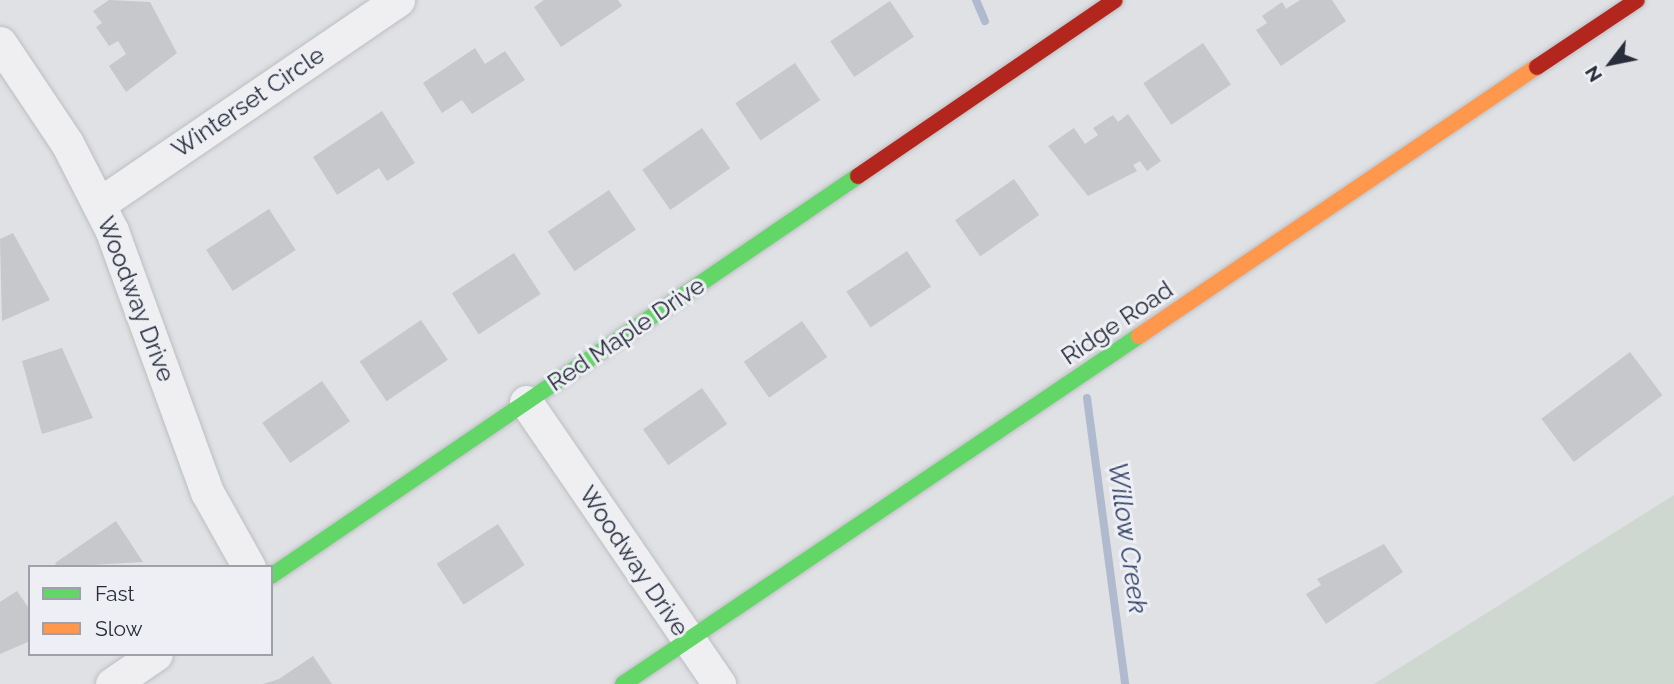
<!DOCTYPE html>
<style>
body{margin:0}
#map{position:relative;width:1674px;height:684px;overflow:hidden;background:#dfe1e4;font-family:Raleway,sans-serif}
div>[style]{position:absolute}
[style*='--x']{left:calc(var(--x)*1px);top:calc(var(--y)*1px);width:calc(var(--w)*1px);rotate:calc(var(--a)*1deg)}
.green>*{inset:0;background:#ced7d0}
.stream>*{height:8px;margin:-4px;padding:0 4px;transform-origin:4px;border-radius:4px;background:#afbace}
.building>*{inset:0;background:#c6c8cc;transform-origin:0 0}
.roads{filter:drop-shadow(0 0 2px #bcbec1) drop-shadow(0 0 2px #bcbec1)}
.street>*{height:33px;margin:-16.5px;padding:0 16.5px;transform-origin:16.5px;border-radius:16.5px;background:#efeff1}
.fast>*{height:16px;margin:-8px;padding:0 8px;transform-origin:8px;border-radius:8px;background:#63d668}
.slow>*{height:16px;margin:-8px;padding:0 8px;transform-origin:8px;border-radius:8px;background:#ff974d}
.jam>*{height:16px;margin:-8px;padding:0 8px;transform-origin:8px;border-radius:8px;background:#b3261e}
span{translate:-50% -50%;white-space:nowrap;text-align:center;line-height:1.15;-webkit-text-stroke:6px #edeff4;paint-order:stroke}
.street-label{font-size:24px;color:#282c3b}
.water-label{font-size:26px;color:#36466c;font-style:italic}
.legend{position:absolute;left:28px;top:565px;width:245px;height:91px;box-sizing:border-box;background:#edeff4;border:2px solid #9ea1aa;margin:0;padding:9px 12px;list-style:none;font-size:21px;color:#282c3b}
.legend li{display:flex;align-items:center;gap:14px;height:35px}
.legend b{width:35px;border:2px solid #9ea1aa}
.north{position:absolute;left:1576px;top:28px;width:70px;height:70px;-webkit-text-stroke:5px #edeff4;paint-order:stroke;rotate:238deg;font-size:19px;font-weight:700;line-height:28px;text-align:center;color:#282c3b}
.north::after{content:'';display:block;margin:auto;width:24px;height:32px;background:#282c3b;clip-path:polygon(50% 0,100% 100%,50% 72%,0 100%)}
</style>
<div id="map">
<div class="green">
<div style="clip-path:polygon(1674px 495px,1674px 684px,1374px 684px)"></div>
</div>
<div class="stream">
<div style="--x:976;--y:0;--w:23;--a:67"></div>
<div style="--x:1087;--y:398;--w:289;--a:82.4"></div>
</div>
<div class="building">
<div style="clip-path:polygon(109px 0,150px 2px,177px 53px,126px 92px,109px 66px,126px 54px,118px 41px,109px 46px,96px 27px,102px 23px,93px 11px)"></div>
<div style="clip-path:polygon(544px 0,618px 0,622px 6px,561px 47px,534px 7px)"></div>
<div style="clip-path:polygon(1300px 0,1332px 0,1346px 21px,1281px 66px,1256px 30px,1267px 23px,1262px 16px,1282px 2px,1286px 9px)"></div>
<div style="left:890px;top:1px;width:43px;height:72px;rotate:56deg"></div>
<div style="left:1203px;top:43px;width:50px;height:72px;rotate:56deg"></div>
<div style="clip-path:polygon(475px 48px,485px 64px,505px 51px,525px 80px,472px 114px,462px 100px,442px 113px,423px 83px)"></div>
<div style="left:795px;top:63px;width:45px;height:72px;rotate:56deg"></div>
<div style="clip-path:polygon(382px 111px,415px 163px,387px 181px,379px 168px,337px 195px,313px 157px)"></div>
<div style="clip-path:polygon(1128px 114px,1161px 161px,1147px 171px,1140px 161px,1133px 165px,1137px 171px,1088px 196px,1048px 146px,1074px 128px,1085px 144px,1098px 135px,1093px 128px,1113px 115px,1118px 122px)"></div>
<div style="left:702px;top:128px;width:49px;height:73px;rotate:55deg"></div>
<div style="left:1014px;top:179px;width:44px;height:72px;rotate:55deg"></div>
<div style="left:609px;top:190px;width:48px;height:74px;rotate:56deg"></div>
<div style="left:269px;top:209px;width:49px;height:75px;rotate:57deg"></div>
<div style="clip-path:polygon(13px 233px,50px 300px,2px 321px,0 239px)"></div>
<div style="left:907px;top:251px;width:43px;height:73px;rotate:56deg"></div>
<div style="left:514px;top:253px;width:49px;height:74px;rotate:57deg"></div>
<div style="left:421px;top:320px;width:48px;height:74px;rotate:56deg"></div>
<div style="left:802px;top:321px;width:44px;height:71px;rotate:55deg"></div>
<div style="clip-path:polygon(62px 348px,93px 418px,42px 434px,22px 361px)"></div>
<div style="left:1630px;top:352px;width:54px;height:111px;rotate:53deg"></div>
<div style="left:322px;top:381px;width:49px;height:73px;rotate:55deg"></div>
<div style="left:702px;top:388px;width:44px;height:72px;rotate:55deg"></div>
<div style="clip-path:polygon(116px 521px,143px 562px,57px 567px,55px 563px)"></div>
<div style="left:498px;top:524px;width:49px;height:73px;rotate:57deg"></div>
<div style="clip-path:polygon(1384px 544px,1403px 572px,1326px 624px,1306px 594px,1321px 585px,1317px 579px)"></div>
<div style="clip-path:polygon(17px 591px,30px 610px,30px 641px,0 654px,0 602px)"></div>
<div style="clip-path:polygon(313px 656px,332px 684px,263px 684px,279px 679px)"></div>
</div>
<div class="roads">
<div class="street">
<div style="--x:0;--y:43;--w:120;--a:56.2"></div>
<div style="--x:67;--y:143;--w:99;--a:62.9"></div>
<div style="--x:112;--y:231;--w:278;--a:70"></div>
<div style="--x:207;--y:492;--w:86;--a:60.8"></div>
<div style="--x:99;--y:204;--w:362;--a:-34.3"></div>
<div style="--x:526;--y:402;--w:342;--a:55.6"></div>
<div style="--x:112;--y:684;--w:53;--a:-34.3"></div>
</div>
<div class="fast">
<div style="--x:271;--y:576;--w:710;--a:-34.27"></div>
<div style="--x:623;--y:684;--w:622;--a:-34"></div>
</div>
<div class="slow">
<div style="--x:1139;--y:336;--w:480;--a:-34.1"></div>
</div>
<div class="jam">
<div style="--x:1537;--y:67;--w:120;--a:-33.8"></div>
<div style="--x:858;--y:176;--w:311;--a:-34.4"></div>
</div>
</div>
<div class="street-label">
<span style="left:248px;top:102px;rotate:-34deg">Winterset Circle</span>
<span style="left:136px;top:299px;rotate:69deg">Woodway Drive</span>
<span style="left:1117px;top:323px;rotate:-34deg">Ridge Road</span>
<span style="left:626px;top:334px;rotate:-34deg">Red Maple Drive</span>
<span style="left:634px;top:561px;rotate:56deg">Woodway Drive</span>
</div>
<div class="water-label">
<span style="left:1127px;top:538px;rotate:82deg">Willow Creek</span>
</div>
<ul class="legend">
<li><b style="height:9px;background:#63d668"></b>Fast</li>
<li><b style="height:9px;background:#ff974d"></b>Slow</li>
</ul>
<div class="north">N</div>
</div>
